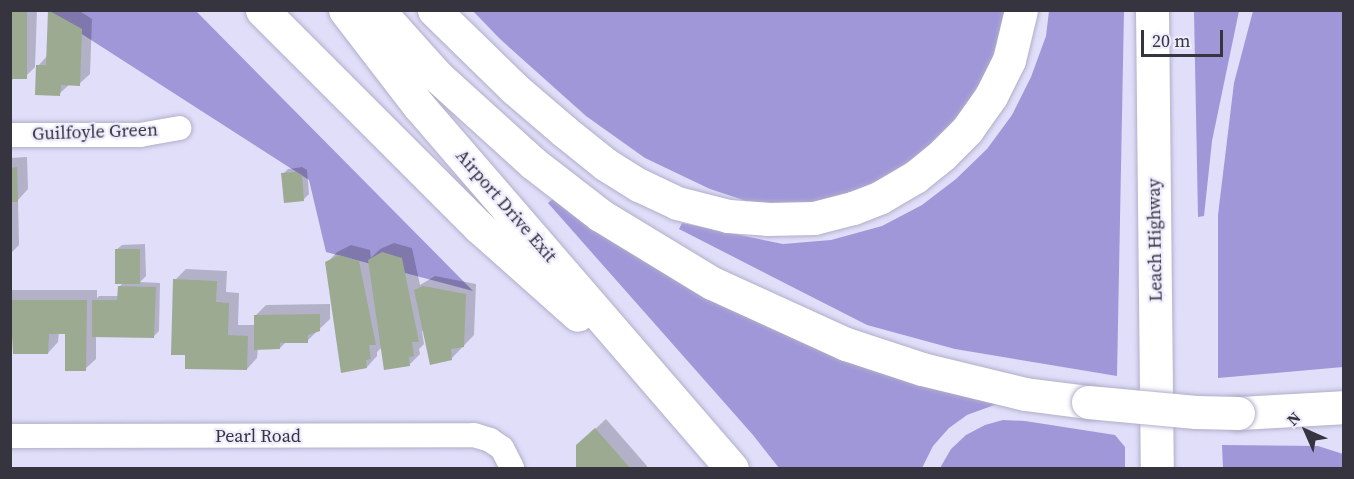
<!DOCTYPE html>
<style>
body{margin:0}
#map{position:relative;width:1354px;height:479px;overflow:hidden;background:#e0def9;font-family:"Source Serif 4",serif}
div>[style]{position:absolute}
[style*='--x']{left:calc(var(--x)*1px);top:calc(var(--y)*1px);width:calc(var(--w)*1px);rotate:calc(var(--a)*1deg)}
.forest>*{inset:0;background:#a097d9}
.shadow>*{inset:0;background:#0003}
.building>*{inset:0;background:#9caa92;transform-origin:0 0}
.roads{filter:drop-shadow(0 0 2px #b1aec9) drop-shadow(0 0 2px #b1aec9)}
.street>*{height:24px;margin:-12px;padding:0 12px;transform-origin:12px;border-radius:12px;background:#fff}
.highway>*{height:33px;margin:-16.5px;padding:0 16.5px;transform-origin:16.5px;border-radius:16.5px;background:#fff}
.bridges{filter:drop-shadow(0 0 2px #b1aec9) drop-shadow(0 0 2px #b1aec9)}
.highway-bridge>*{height:33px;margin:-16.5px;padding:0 16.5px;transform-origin:16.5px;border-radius:16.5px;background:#fff}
span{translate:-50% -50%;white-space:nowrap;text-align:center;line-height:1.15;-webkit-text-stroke:4.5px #eeecfd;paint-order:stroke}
.street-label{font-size:18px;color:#36343f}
.frame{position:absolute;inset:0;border:12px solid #36343f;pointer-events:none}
.north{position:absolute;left:1276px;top:401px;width:60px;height:60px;-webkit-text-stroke:4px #eeecfd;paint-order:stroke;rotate:315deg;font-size:16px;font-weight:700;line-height:24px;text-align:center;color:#36343f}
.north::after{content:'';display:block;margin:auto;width:21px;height:27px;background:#36343f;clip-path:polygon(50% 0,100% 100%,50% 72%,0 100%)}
.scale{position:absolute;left:1141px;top:30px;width:82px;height:27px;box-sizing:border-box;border:3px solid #36343f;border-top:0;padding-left:8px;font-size:18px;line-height:21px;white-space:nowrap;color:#36343f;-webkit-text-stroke:4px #eeecfd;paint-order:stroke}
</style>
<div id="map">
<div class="forest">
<div style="clip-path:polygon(46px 11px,196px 11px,473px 291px,326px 252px,309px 180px)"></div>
<div style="clip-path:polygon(473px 11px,1006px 11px,1004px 26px,987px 72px,953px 125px,895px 174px,860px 193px,810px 205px,752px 203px,710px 189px,645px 158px,586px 116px,500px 39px)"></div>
<div style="clip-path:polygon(1049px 11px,1124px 11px,1117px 376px,955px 349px,867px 325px,679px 229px,682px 223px,783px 244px,831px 240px,882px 226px,922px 205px,956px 179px,987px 149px,1012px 115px,1031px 77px,1046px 36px)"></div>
<div style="clip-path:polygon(1194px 11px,1239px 11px,1212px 141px,1204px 216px,1198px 217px)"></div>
<div style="clip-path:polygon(1253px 11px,1343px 11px,1343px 367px,1218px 378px,1218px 215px,1234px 83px)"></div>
<div style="clip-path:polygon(554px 198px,997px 404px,967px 415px,949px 428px,933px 446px,922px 468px,779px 468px,753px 435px,548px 203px)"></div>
<div style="clip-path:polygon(1003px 420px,1025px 421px,1115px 435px,1125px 447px,1125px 468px,940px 468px,951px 449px,966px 435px,985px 425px)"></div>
<div style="clip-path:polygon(1222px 445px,1318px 446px,1343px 454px,1343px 468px,1223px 468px)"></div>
</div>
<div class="shadow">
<div style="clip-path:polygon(10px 10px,37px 10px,35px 67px,24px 78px,15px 77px,10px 82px)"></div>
<div style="clip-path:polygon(49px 10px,78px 10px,92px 19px,90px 74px,79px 84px,70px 84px,59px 94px,38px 66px,47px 56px)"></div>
<div style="clip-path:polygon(27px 157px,28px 189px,18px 200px,19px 245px,10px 254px,10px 158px)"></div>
<div style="clip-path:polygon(302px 167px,307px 170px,309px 194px,304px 199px,283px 174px,288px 169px)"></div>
<div style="clip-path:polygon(394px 243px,412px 248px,420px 285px,435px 276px,476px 284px,474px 335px,452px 358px,424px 331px,422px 331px,424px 344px,419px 349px,420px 354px,410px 364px,382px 347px,377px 352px,377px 356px,367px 367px,327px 263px,337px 252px,351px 245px,370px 250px,371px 258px,380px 249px)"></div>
<div style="clip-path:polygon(145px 244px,146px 276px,140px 282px,160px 283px,159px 331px,153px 337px,96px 335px,96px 359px,85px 369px,66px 332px,59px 332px,58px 342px,48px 353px,15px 319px,10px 319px,10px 290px,97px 290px,97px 298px,99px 296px,119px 296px,119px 287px,124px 282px,116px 250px,122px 245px)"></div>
<div style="clip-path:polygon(186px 269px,227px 271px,226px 292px,239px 293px,238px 325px,256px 325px,255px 316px,266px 305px,330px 304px,330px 319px,307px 341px,286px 342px,280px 348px,258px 348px,257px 358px,247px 369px,187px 354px,175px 280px)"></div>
<div style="clip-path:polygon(606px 419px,647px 466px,647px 468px,577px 468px,578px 445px)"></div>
</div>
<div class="building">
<div style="left:10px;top:10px;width:17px;height:69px"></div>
<div style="clip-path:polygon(48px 10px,82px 29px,80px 86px,61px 85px,60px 96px,35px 95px,36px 65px,46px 65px)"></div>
<div style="clip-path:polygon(17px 167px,18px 202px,10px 202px,10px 168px)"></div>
<div style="clip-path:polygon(296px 172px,302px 175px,304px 201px,284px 203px,281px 173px)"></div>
<div style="left:115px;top:249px;width:25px;height:35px"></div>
<div style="clip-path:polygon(382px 252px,402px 258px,419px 342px,412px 342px,414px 356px,409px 357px,410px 366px,384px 370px,368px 260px)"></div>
<div style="clip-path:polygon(339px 255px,359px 261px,376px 345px,369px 345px,371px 359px,366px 360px,367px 368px,341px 373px,325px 262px)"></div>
<div style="clip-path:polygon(173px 279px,217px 281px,216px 302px,229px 303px,228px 335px,248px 336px,247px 370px,185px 369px,185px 355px,171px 355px)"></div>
<div style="clip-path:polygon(118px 286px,156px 287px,154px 338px,92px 337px,92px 300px,117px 300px)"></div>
<div style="clip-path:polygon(423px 286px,466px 294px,464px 347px,451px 349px,452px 360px,430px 365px,414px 290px)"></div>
<div style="clip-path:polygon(10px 300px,87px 300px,86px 371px,65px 371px,65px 334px,49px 334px,48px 354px,13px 354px)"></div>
<div style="clip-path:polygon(320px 314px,320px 331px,308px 335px,308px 343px,280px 343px,280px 349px,254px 350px,254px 315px)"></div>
<div style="clip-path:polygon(595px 428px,630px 468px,576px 468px,576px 445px)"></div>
</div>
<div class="roads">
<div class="street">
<div style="--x:10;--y:135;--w:130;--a:0"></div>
<div style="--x:140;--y:135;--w:40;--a:-10"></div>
<div style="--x:10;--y:436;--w:464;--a:-0.1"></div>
<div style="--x:474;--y:435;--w:17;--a:17"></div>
<div style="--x:490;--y:440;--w:14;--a:34"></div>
<div style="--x:502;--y:448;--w:22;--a:63"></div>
</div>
<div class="highway">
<div style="--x:262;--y:10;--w:307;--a:45"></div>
<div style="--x:479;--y:227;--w:132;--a:41.6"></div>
<div style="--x:345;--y:10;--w:121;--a:52.4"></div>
<div style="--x:419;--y:106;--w:479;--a:49.2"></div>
<div style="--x:378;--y:10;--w:89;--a:48.2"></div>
<div style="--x:437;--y:76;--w:130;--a:42.2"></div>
<div style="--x:533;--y:163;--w:85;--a:37.8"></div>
<div style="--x:600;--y:215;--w:131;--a:31.3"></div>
<div style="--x:712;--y:283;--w:147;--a:24.5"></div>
<div style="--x:846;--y:344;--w:80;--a:18.2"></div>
<div style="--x:922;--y:369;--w:106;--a:13.6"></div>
<div style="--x:1025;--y:394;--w:64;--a:7.2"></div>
<div style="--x:434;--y:10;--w:113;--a:44.3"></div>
<div style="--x:515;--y:89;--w:65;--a:40.6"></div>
<div style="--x:564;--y:131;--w:53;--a:38.8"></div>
<div style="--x:605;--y:164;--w:40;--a:32"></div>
<div style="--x:639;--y:185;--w:42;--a:25.3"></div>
<div style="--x:677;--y:203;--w:53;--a:14.3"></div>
<div style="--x:728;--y:216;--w:39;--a:4"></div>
<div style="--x:767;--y:219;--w:47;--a:-1.2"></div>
<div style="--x:814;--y:218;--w:40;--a:-14.4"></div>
<div style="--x:853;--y:208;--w:28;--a:-21"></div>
<div style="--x:879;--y:198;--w:42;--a:-30.3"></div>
<div style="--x:915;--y:177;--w:36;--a:-39"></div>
<div style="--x:943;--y:154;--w:34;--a:-45"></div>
<div style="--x:967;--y:130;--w:42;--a:-54.8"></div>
<div style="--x:991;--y:96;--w:40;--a:-63.4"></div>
<div style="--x:1009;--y:60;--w:51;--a:-76.5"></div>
<div style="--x:1152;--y:10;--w:458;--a:89.4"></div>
<div style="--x:1238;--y:413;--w:106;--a:-3.2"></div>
</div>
</div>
<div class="bridges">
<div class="highway-bridge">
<div style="--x:1088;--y:402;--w:108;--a:5.3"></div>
<div style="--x:1196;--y:412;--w:42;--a:1.4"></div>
</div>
</div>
<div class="street-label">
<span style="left:95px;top:132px;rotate:-2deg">Guilfoyle Green</span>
<span style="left:506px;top:206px;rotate:49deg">Airport Drive Exit</span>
<span style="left:1155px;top:240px;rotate:-91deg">Leach Highway</span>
<span style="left:258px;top:436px">Pearl Road</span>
</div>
<div class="frame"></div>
<div class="north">N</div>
<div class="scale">20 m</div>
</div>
